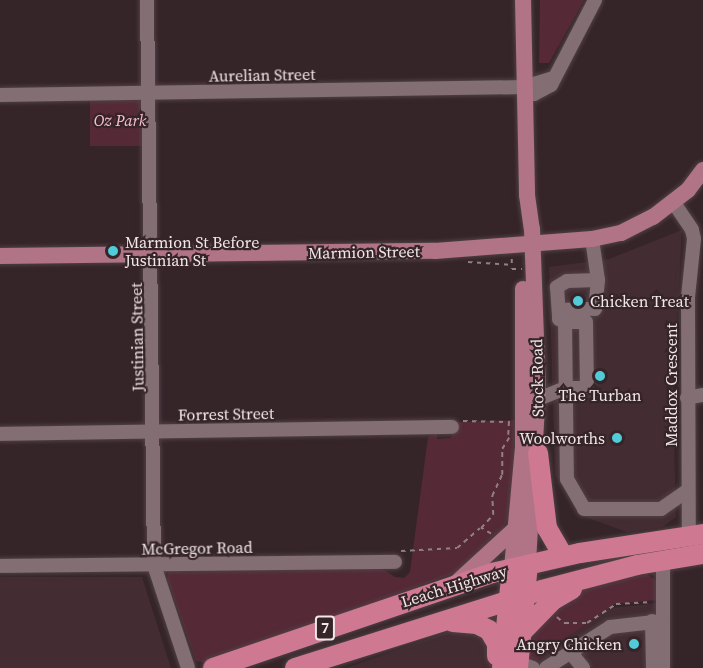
<!DOCTYPE html>
<style>
body{margin:0}
#map{position:relative;width:703px;height:668px;overflow:hidden;background:#352428;font-family:"Source Serif 4",serif}
div>[style]{position:absolute}
[style*='--x']{left:calc(var(--x)*1px);top:calc(var(--y)*1px);width:calc(var(--w)*1px);rotate:calc(var(--a)*1deg)}
.built>*{inset:0;background:#432c32}
.green>*{inset:0;background:#562937;transform-origin:0 0}
.path>*{height:1.5px;margin-top:-0.75px;transform-origin:0;background:repeating-linear-gradient(90deg,#908184 0 4.5px,transparent 0 9px)}
.roads{filter:drop-shadow(0 0 2px #4f4145) drop-shadow(0 0 2px #4f4145)}
.minor>*{height:14px;margin:-7px;padding:0 7px;transform-origin:7px;border-radius:7px;background:#826e73}
.major>*{height:16px;margin:-8px;padding:0 8px;transform-origin:8px;border-radius:8px;background:#b07486}
.highway>*{height:20px;margin:-10px;padding:0 10px;transform-origin:10px;border-radius:10px;background:#ce7892}
.dots>*{width:16px;height:16px;translate:-50% -50%;box-sizing:border-box;border:3px solid #352428;border-radius:50%}
span{translate:-50% -50%;white-space:nowrap;text-align:center;line-height:1.15;-webkit-text-stroke:4.5px #352428;paint-order:stroke}
.shield-label span{padding:2px 4px;background:#352428;border:2px solid;border-radius:4px;-webkit-text-stroke-width:0}
.shield-label{font-size:15px;color:#f1e6e8;font-weight:700}
.street-label{font-size:16px;color:#f1e6e8}
.park-label{font-size:16px;color:#f8c0ce;font-style:italic}
.poi-label{font-size:16px;color:#f1e6e8}
.left{translate:0 -50%;text-align:left}
.right{translate:-100% -50%;text-align:right}
</style>
<div id="map">
<div class="built">
<div style="clip-path:polygon(682px 230px,673px 396px,676px 517px,662px 527px,627px 532px,580px 515px,555px 475px,549px 267px,609px 259px)"></div>
<div style="clip-path:polygon(0 577px,142px 577px,171px 668px,0 668px)"></div>
<div style="clip-path:polygon(657px 603px,658px 668px,525px 668px,526px 654px,602px 609px)"></div>
<div style="clip-path:polygon(456px 629px,475px 629px,493px 650px,492px 668px,346px 668px)"></div>
</div>
<div class="green">
<div style="clip-path:polygon(540px 0,584px 0,549px 63px,539px 63px)"></div>
<div style="left:90px;top:94px;width:57px;height:52px"></div>
<div style="clip-path:polygon(516px 420px,511px 511px,502px 532px,479px 559px,450px 575px,207px 663px,196px 661px,167px 579px,169px 570px,383px 569px,395px 577px,404px 578px,410px 572px,428px 437px,437px 433px,437px 439px,451px 438px,456px 422px)"></div>
<div style="clip-path:polygon(645px 573px,657px 581px,657px 600px,615px 604px,538px 657px,539px 664px,526px 659px,540px 619px,579px 590px)"></div>
</div>
<div class="path">
<div style="--x:512;--y:259;--w:10;--a:90"></div>
<div style="--x:512;--y:269;--w:10;--a:0"></div>
<div style="--x:468;--y:262;--w:44;--a:3.9"></div>
<div style="--x:463;--y:421;--w:43;--a:1.3"></div>
<div style="--x:508;--y:435;--w:17;--a:-87"></div>
<div style="--x:491;--y:534;--w:12;--a:-149"></div>
<div style="--x:481;--y:528;--w:18;--a:-47"></div>
<div style="--x:493;--y:515;--w:19;--a:-93"></div>
<div style="--x:492;--y:496;--w:23;--a:-65"></div>
<div style="--x:502;--y:475;--w:26;--a:-90"></div>
<div style="--x:502;--y:449;--w:15;--a:-58"></div>
<div style="--x:401;--y:551;--w:56;--a:-3.1"></div>
<div style="--x:457;--y:548;--w:30;--a:-41"></div>
<div style="--x:557;--y:617;--w:9;--a:41"></div>
<div style="--x:564;--y:623;--w:23;--a:0"></div>
<div style="--x:587;--y:623;--w:35;--a:-33"></div>
<div style="--x:616;--y:604;--w:36;--a:-3"></div>
</div>
<div class="roads">
<div class="minor">
<div style="--x:147;--y:0;--w:565;--a:89.29"></div>
<div style="--x:154;--y:565;--w:108;--a:71.7"></div>
<div style="--x:524;--y:87;--w:12;--a:35"></div>
<div style="--x:534;--y:94;--w:19;--a:-28"></div>
<div style="--x:551;--y:85;--w:96;--a:-62.6"></div>
<div style="--x:0;--y:95;--w:524;--a:-0.87"></div>
<div style="--x:524;--y:87;--w:30;--a:-17"></div>
<div style="--x:674;--y:203;--w:32;--a:56"></div>
<div style="--x:692;--y:230;--w:9;--a:77"></div>
<div style="--x:694;--y:239;--w:58;--a:95.9"></div>
<div style="--x:688;--y:297;--w:239;--a:89.8"></div>
<div style="--x:592;--y:239;--w:41;--a:81.7"></div>
<div style="--x:598;--y:280;--w:31;--a:178"></div>
<div style="--x:567;--y:281;--w:12;--a:149"></div>
<div style="--x:557;--y:287;--w:32;--a:86"></div>
<div style="--x:559;--y:319;--w:7;--a:27"></div>
<div style="--x:565;--y:322;--w:157;--a:89.3"></div>
<div style="--x:567;--y:479;--w:34;--a:60"></div>
<div style="--x:584;--y:509;--w:77;--a:0"></div>
<div style="--x:661;--y:509;--w:32;--a:-35"></div>
<div style="--x:559;--y:310;--w:36;--a:-2"></div>
<div style="--x:595;--y:309;--w:29;--a:-84"></div>
<div style="--x:687;--y:398;--w:16;--a:-11"></div>
<div style="--x:538;--y:399;--w:29;--a:-22"></div>
<div style="--x:565;--y:388;--w:22;--a:0"></div>
<div style="--x:587;--y:388;--w:66;--a:-90.9"></div>
<div style="--x:586;--y:322;--w:21;--a:180"></div>
<div style="--x:0;--y:434;--w:452;--a:-0.9"></div>
<div style="--x:663;--y:560;--w:108;--a:90"></div>
<div style="--x:0;--y:566;--w:395;--a:-0.6"></div>
<div style="--x:652;--y:621;--w:47;--a:88.8"></div>
<div style="--x:571;--y:653;--w:19;--a:51"></div>
<div style="--x:519;--y:663;--w:15;--a:20"></div>
<div style="--x:546;--y:668;--w:76;--a:-32.6"></div>
<div style="--x:610;--y:627;--w:53;--a:-6.5"></div>
</div>
<div class="major">
<div style="--x:523;--y:0;--w:195;--a:88.8"></div>
<div style="--x:527;--y:195;--w:34;--a:82"></div>
<div style="--x:532;--y:229;--w:160;--a:87.9"></div>
<div style="--x:538;--y:389;--w:175;--a:93.3"></div>
<div style="--x:0;--y:256;--w:435;--a:-0.7"></div>
<div style="--x:435;--y:251;--w:157;--a:-4.4"></div>
<div style="--x:592;--y:239;--w:30;--a:-12"></div>
<div style="--x:621;--y:233;--w:36;--a:-27"></div>
<div style="--x:653;--y:217;--w:44;--a:-37.6"></div>
<div style="--x:688;--y:190;--w:25;--a:-53"></div>
<div style="--x:512;--y:568;--w:122;--a:-84.8"></div>
<div style="--x:523;--y:446;--w:157;--a:-90"></div>
<div style="--x:454;--y:585;--w:83;--a:-42.6"></div>
</div>
<div class="highway">
<div style="--x:538;--y:453;--w:76;--a:83.2"></div>
<div style="--x:547;--y:528;--w:32;--a:60"></div>
<div style="--x:453;--y:622;--w:24;--a:5"></div>
<div style="--x:477;--y:624;--w:13;--a:27"></div>
<div style="--x:489;--y:630;--w:16;--a:60"></div>
<div style="--x:497;--y:644;--w:12;--a:90"></div>
<div style="--x:522;--y:632;--w:45;--a:-45.9"></div>
<div style="--x:553;--y:600;--w:22;--a:-30"></div>
<div style="--x:213;--y:668;--w:295;--a:-18.8"></div>
<div style="--x:492;--y:573;--w:90;--a:-12.8"></div>
<div style="--x:580;--y:553;--w:124;--a:-8.8"></div>
<div style="--x:295;--y:668;--w:259;--a:-17.5"></div>
<div style="--x:542;--y:590;--w:98;--a:-14.7"></div>
<div style="--x:637;--y:565;--w:67;--a:-9.5"></div>
<div style="--x:502;--y:668;--w:100;--a:-84.3"></div>
<div style="--x:518;--y:668;--w:104;--a:-84.5"></div>
</div>
</div>
<div class="dots">
<div style="left:113px;top:251px;background:#52cbd9"></div>
<div style="left:578px;top:301px;background:#52cbd9"></div>
<div style="left:600px;top:376px;background:#52cbd9"></div>
<div style="left:617px;top:438px;background:#52cbd9"></div>
<div style="left:634px;top:644px;background:#52cbd9"></div>
</div>
<div class="shield-label">
<span style="left:325px;top:628px">7</span>
</div>
<div class="street-label">
<span style="left:262px;top:75px;rotate:-1deg">Aurelian Street</span>
<span style="left:364px;top:252px;rotate:-1deg">Marmion Street</span>
<span style="left:137px;top:337px;rotate:-91deg">Justinian Street</span>
<span style="left:537px;top:378px;rotate:-91deg">Stock Road</span>
<span style="left:671px;top:385px;rotate:-90deg">Maddox Crescent</span>
<span style="left:226px;top:414px;rotate:-1deg">Forrest Street</span>
<span style="left:197px;top:548px;rotate:-1deg">McGregor Road</span>
<span style="left:454px;top:586px;rotate:-17deg">Leach Highway</span>
</div>
<div class="park-label">
<span style="left:120px;top:120px">Oz Park</span>
</div>
<div class="poi-label">
<span class="left" style="left:125px;top:251px">Marmion St Before<br>Justinian St</span>
<span class="left" style="left:590px;top:301px">Chicken Treat</span>
<span style="left:600px;top:395px">The Turban</span>
<span class="right" style="left:605px;top:438px">Woolworths</span>
<span class="right" style="left:622px;top:644px">Angry Chicken</span>
</div>
</div>
